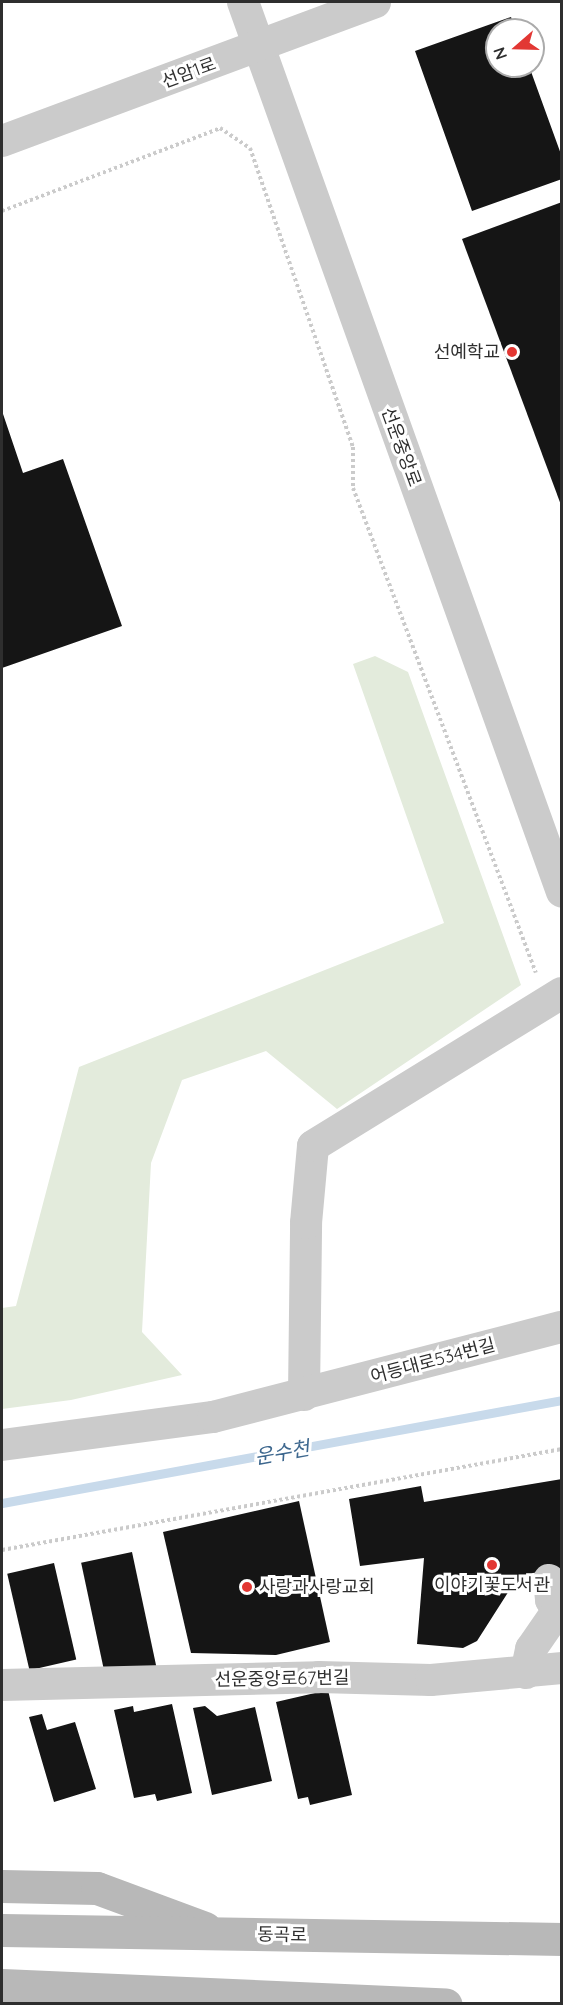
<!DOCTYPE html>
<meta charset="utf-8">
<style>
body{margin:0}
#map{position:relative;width:563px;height:2005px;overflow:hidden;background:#fff;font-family:Quicksand,"Noto Sans KR",sans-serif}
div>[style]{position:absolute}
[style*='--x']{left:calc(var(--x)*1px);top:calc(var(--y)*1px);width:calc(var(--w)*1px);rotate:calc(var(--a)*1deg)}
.green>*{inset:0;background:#e3ebdc}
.stream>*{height:9px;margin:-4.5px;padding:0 4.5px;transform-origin:4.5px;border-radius:4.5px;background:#c8daeb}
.building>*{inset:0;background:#151515;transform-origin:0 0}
.path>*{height:4px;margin-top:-2px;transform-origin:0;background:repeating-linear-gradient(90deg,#cbcbcb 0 3px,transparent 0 6px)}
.minor>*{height:32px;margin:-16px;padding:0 16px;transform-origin:16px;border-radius:16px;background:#cbcbcb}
.secondary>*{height:33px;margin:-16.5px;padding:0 16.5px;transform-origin:16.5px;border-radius:16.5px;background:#b8b8b8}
.dots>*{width:16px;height:16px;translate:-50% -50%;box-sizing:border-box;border:3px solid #fff;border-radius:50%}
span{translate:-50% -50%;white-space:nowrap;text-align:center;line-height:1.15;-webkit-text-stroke:6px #fff;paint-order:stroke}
.street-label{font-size:18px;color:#2e2e2e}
.poi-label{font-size:18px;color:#2e2e2e}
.right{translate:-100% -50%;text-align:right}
.left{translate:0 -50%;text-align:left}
.water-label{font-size:20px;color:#3d678e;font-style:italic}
.frame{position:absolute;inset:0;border:3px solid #2e2e2e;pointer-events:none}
.north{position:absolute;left:485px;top:18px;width:60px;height:60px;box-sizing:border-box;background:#fff;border:2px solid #ababab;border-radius:50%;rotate:250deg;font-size:16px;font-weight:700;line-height:24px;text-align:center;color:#2e2e2e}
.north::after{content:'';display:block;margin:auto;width:21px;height:27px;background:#e23733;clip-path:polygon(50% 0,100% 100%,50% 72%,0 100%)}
</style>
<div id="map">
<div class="green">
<div style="clip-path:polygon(375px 656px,408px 672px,521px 985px,337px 1109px,266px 1051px,182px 1080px,151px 1163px,142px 1332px,182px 1375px,71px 1400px,2px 1409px,2px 1308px,16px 1306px,79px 1067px,444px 923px,353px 664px)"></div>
</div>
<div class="stream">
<div style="--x:2;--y:1503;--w:569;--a:-10.42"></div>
</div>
<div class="building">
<div style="clip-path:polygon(511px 17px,516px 30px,497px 30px,497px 66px,529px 66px,562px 157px,562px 179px,472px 211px,415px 51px)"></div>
<div style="clip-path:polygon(562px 202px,562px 504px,561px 505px,462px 239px)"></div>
<div style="clip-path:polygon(2px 411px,23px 473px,63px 459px,122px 626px,2px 668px)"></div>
<div style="clip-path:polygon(562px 1479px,562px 1569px,533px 1573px,512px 1586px,477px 1641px,463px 1648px,417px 1644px,424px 1558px,360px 1566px,349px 1499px,421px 1486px,424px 1502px)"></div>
<div style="clip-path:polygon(299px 1501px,330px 1642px,276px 1655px,191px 1653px,163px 1532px)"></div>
<div style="left:132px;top:1552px;width:117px;height:52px;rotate:78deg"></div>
<div style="left:54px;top:1563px;width:99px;height:48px;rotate:77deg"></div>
<div style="clip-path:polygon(328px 1690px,352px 1795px,310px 1805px,308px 1797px,298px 1799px,276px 1702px)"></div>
<div style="clip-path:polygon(172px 1704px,192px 1793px,157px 1801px,155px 1794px,134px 1798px,114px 1710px,133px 1706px,134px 1712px)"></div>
<div style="clip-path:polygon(205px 1706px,217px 1716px,255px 1707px,272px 1781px,212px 1795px,193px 1708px)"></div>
<div style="clip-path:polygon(42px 1714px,47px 1730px,75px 1722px,96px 1789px,54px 1802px,29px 1717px)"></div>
</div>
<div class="path">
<div style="--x:2;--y:211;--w:233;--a:-20.8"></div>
<div style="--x:220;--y:128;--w:36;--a:34"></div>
<div style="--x:250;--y:148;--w:316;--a:71"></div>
<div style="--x:353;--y:447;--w:41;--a:90"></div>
<div style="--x:353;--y:488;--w:518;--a:69.33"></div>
<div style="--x:2;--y:1550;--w:569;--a:-10.22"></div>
</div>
<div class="minor">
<div style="--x:243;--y:2;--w:945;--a:70.28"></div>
<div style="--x:2;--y:141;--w:398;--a:-20.4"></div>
<div style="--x:304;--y:1395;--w:172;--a:-89.3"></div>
<div style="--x:306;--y:1223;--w:77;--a:-84.8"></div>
<div style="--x:313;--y:1146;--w:292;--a:-31.6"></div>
<div style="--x:2;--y:1445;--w:213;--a:-7.6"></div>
<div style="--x:213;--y:1417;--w:360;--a:-14.5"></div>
<div style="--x:549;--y:1580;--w:20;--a:84"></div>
<div style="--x:551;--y:1600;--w:11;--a:15"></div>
<div style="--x:526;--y:1673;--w:25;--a:-78"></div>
<div style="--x:531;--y:1649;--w:55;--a:-55.4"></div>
<div style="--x:2;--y:1685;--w:317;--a:-1.4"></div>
<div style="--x:319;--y:1677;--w:112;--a:1.5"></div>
<div style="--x:431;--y:1680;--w:132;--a:-5.2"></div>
</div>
<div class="secondary">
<div style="--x:2;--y:1886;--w:95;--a:1.2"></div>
<div style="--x:97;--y:1888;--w:115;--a:20.3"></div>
<div style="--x:2;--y:1930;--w:560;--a:0.92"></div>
<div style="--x:2;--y:1985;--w:444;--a:2.5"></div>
</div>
<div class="dots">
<div style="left:512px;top:352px;background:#e23733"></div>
<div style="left:492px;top:1565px;background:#e23733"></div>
<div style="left:247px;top:1587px;background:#e23733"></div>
</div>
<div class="street-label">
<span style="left:189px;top:73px;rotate:-20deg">선암1로</span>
<span style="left:401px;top:447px;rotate:70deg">선운중앙로</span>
<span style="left:433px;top:1361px;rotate:-15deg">어등대로534번길</span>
<span style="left:282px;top:1679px;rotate:-1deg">선운중앙로67번길</span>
<span style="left:282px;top:1935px;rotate:1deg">동곡로</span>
</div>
<div class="poi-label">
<span class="right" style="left:500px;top:352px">선예학교</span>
<span style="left:492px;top:1585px">이야기꽃도서관</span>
<span class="left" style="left:259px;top:1587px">사랑과사랑교회</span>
</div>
<div class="water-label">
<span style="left:282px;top:1452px;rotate:-10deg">운수천</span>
</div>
<div class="frame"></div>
<div class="north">N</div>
</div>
